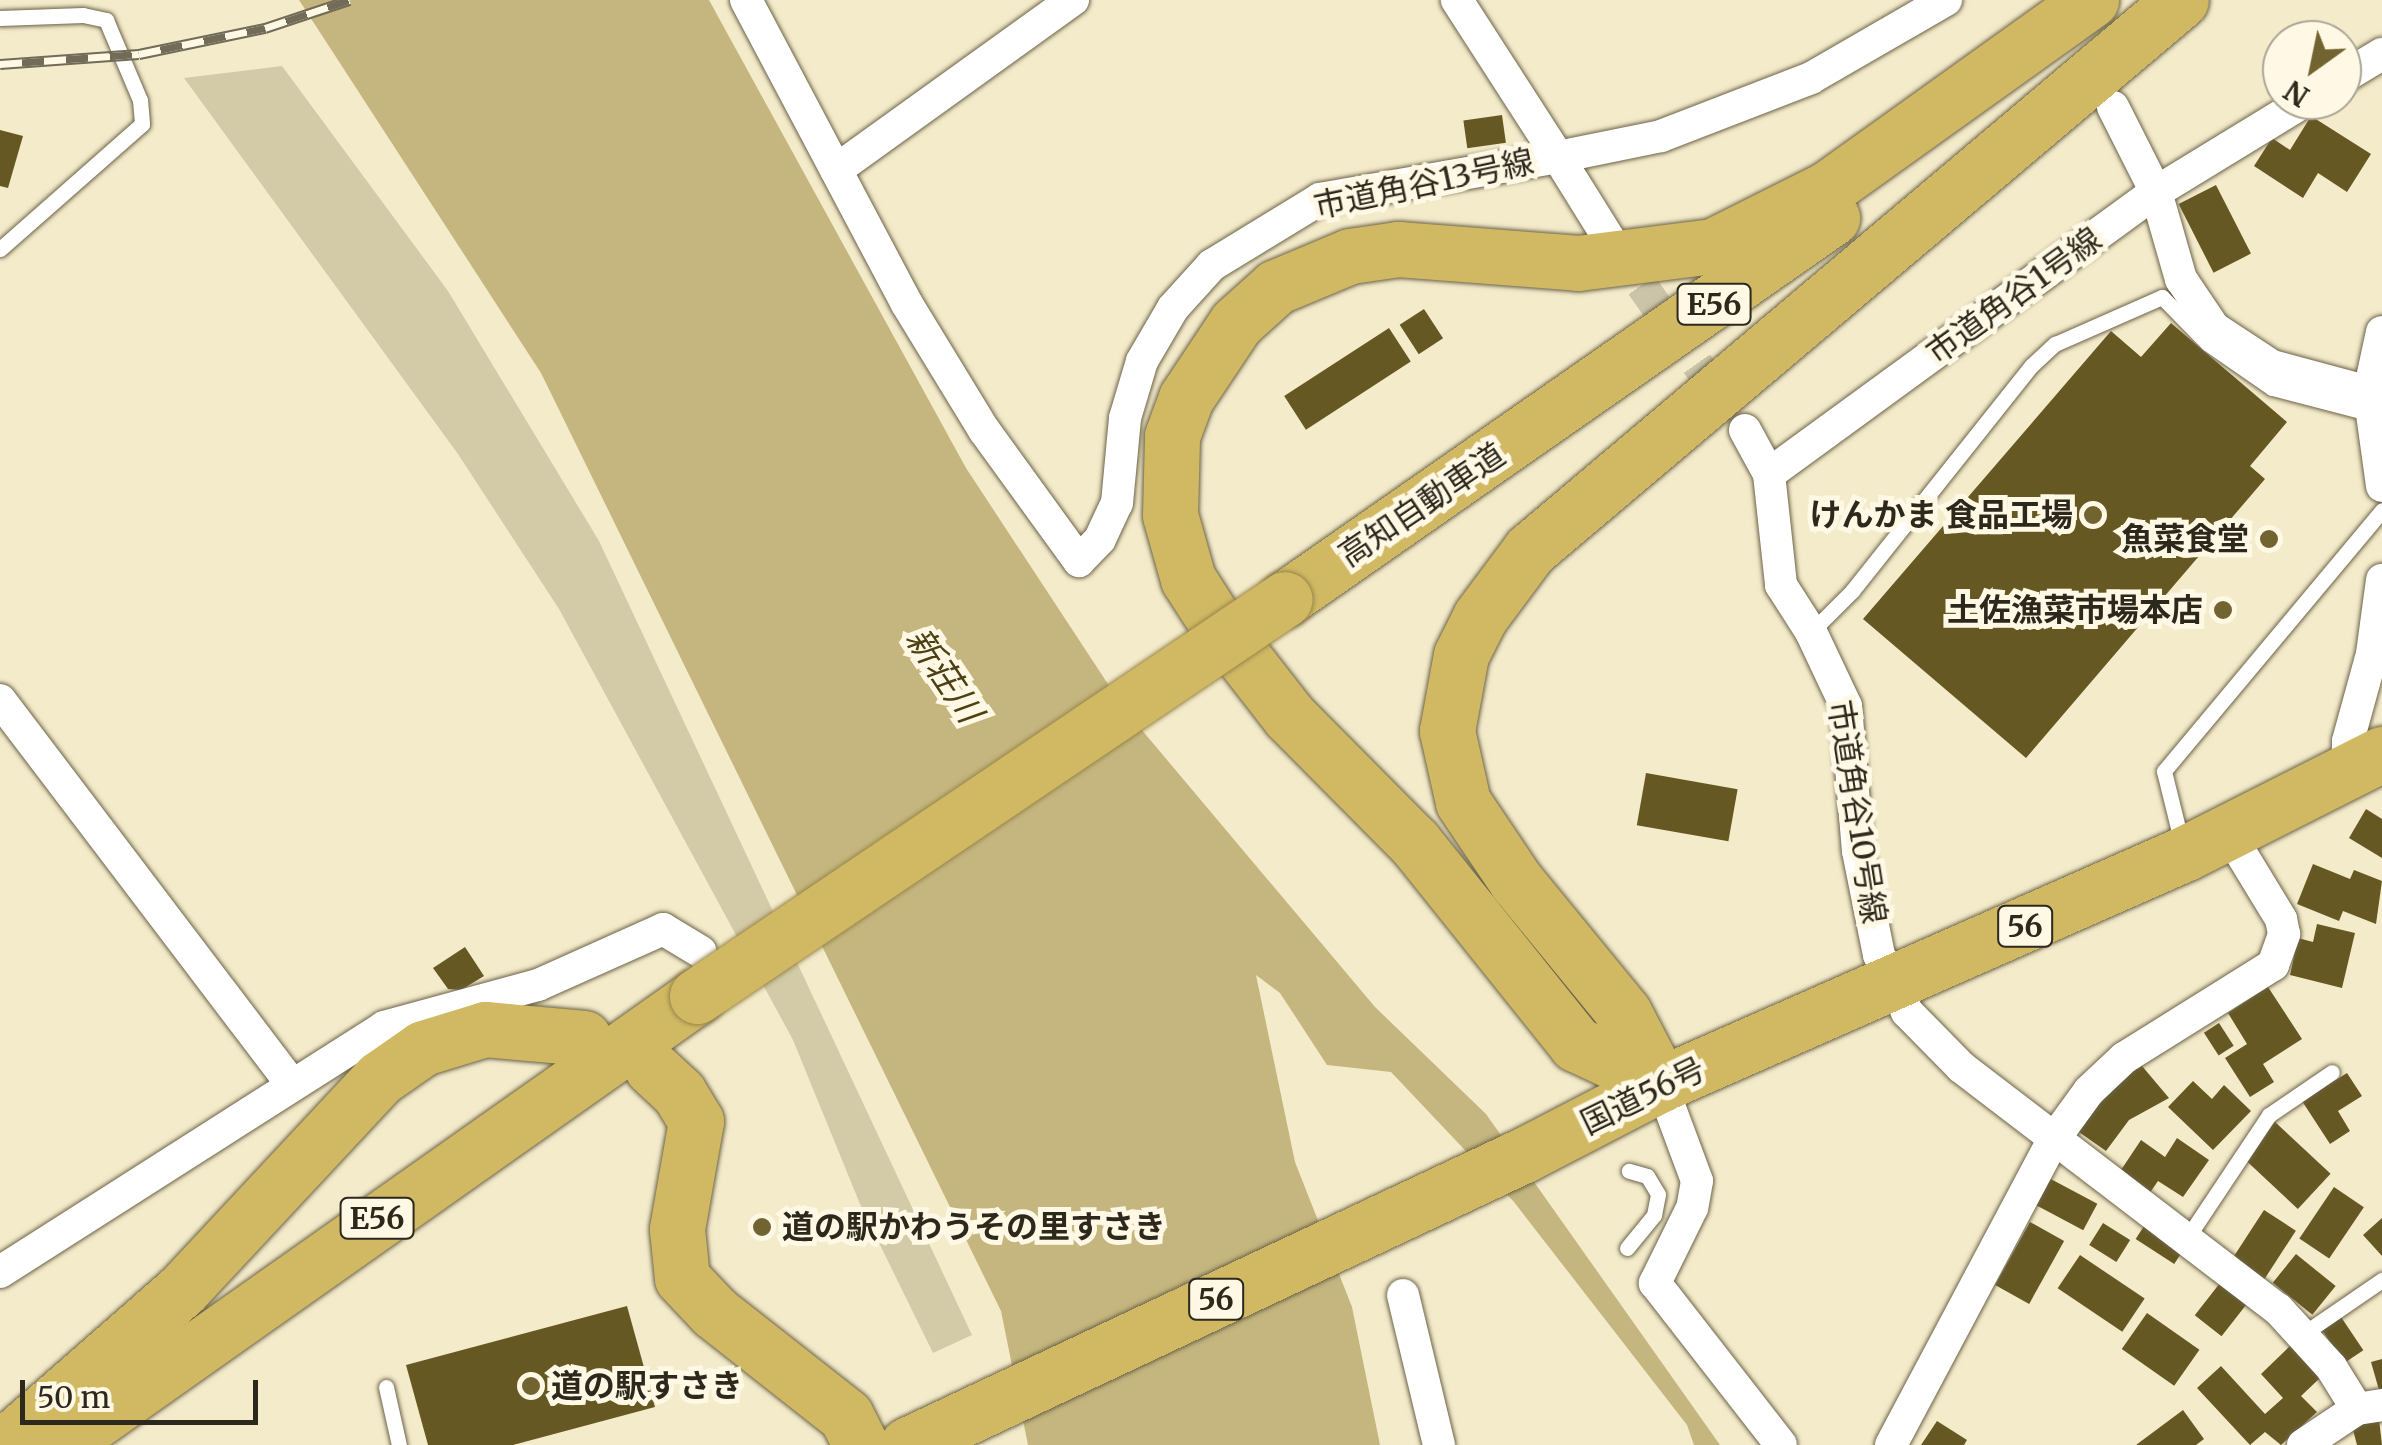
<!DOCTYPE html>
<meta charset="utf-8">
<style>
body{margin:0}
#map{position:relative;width:2382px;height:1445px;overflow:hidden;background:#f4ebcb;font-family:Merriweather,"Noto Sans JP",serif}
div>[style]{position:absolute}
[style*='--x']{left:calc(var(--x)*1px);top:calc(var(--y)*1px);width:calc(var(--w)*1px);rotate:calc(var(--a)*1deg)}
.green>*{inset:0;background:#d3caa7}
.water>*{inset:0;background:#c5b67f}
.building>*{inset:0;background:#665822;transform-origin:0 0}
.street-tunnel>*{height:32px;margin-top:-16px;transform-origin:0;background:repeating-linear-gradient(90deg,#ccc4a8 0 32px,transparent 0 48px)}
.roads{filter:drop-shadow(0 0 2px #6b6347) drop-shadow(0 0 2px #6b6347)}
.lane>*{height:15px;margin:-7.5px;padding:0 7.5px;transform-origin:7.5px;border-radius:7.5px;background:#fff}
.street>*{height:32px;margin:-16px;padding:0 16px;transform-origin:16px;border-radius:16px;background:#fff}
.highway>*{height:55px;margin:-27.5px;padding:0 27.5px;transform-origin:27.5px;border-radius:27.5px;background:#d1b963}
.rail>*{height:11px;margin-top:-5.5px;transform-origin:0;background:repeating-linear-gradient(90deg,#fef8e5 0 22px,#716b58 0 44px);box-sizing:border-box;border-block:2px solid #716b58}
.bridges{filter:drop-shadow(0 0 2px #97864a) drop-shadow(0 0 2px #97864a)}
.highway-bridge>*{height:55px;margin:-27.5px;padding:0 27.5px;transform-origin:27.5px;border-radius:27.5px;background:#d1b963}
.dots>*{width:28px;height:28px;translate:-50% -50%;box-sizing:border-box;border:5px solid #fef8e5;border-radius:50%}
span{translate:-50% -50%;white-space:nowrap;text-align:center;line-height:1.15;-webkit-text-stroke:10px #fef8e5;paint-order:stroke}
.shield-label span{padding:2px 8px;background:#fef8e5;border:2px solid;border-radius:8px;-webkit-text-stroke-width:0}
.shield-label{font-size:30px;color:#2c281c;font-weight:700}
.street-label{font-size:32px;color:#2c281c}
.poi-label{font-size:32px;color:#2c281c;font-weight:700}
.right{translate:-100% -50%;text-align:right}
.left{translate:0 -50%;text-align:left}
.water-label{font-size:35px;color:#4c4014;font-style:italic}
.north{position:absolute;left:2262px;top:20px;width:100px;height:100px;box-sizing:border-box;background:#fef8e5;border:2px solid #aaa595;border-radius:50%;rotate:213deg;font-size:28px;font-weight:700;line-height:40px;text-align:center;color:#2c281c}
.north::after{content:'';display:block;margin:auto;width:35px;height:45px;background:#726431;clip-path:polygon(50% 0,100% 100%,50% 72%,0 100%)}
.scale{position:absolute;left:20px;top:1380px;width:238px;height:45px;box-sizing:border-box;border:5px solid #2c281c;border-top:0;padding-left:12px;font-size:30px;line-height:35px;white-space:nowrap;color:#2c281c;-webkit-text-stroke:8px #fef8e5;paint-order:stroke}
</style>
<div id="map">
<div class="green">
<div style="clip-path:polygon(282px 66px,448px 291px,599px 541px,972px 1335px,933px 1353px,860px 1204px,793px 1040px,559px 609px,458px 454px,184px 78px)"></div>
</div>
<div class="water">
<div style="clip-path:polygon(299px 0,709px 0,966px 468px,1125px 710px,1375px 1007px,1486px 1114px,1720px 1445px,1694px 1445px,1687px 1425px,1514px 1202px,1391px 1072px,1327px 1065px,1280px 993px,1256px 975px,1295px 1162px,1352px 1307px,1380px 1445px,1028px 1445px,1001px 1311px,541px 373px)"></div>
</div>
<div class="building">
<div style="left:1502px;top:115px;width:28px;height:39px;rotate:82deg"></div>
<div style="clip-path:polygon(2311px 116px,2371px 154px,2347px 192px,2318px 173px,2303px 198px,2254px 166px,2272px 138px,2290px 150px)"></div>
<div style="clip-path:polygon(0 130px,23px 136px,8px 188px,0 186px)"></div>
<div style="left:2216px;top:185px;width:77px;height:42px;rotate:63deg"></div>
<div style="left:1424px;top:309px;width:35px;height:29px;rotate:57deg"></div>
<div style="clip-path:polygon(2171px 323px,2287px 422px,2250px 466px,2265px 479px,2026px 758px,1863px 619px,2111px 331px,2141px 357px)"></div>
<div style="left:1389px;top:328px;width:40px;height:125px;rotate:57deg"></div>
<div style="left:1646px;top:773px;width:93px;height:53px;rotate:10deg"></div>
<div style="clip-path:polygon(2366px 809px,2382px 819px,2382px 858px,2349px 838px)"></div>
<div style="clip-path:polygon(2313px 864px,2350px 879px,2354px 870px,2382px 881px,2376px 924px,2343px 911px,2339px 921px,2297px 904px)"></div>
<div style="clip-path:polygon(2317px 924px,2355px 933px,2342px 988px,2290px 975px,2298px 938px,2313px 942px)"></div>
<div style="clip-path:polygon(465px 947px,484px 976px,461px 990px,448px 989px,433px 968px)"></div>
<div style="clip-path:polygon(2268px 987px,2302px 1039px,2263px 1064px,2274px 1082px,2250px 1097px,2225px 1058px,2247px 1044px,2228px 1013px)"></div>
<div style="left:2219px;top:1023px;width:27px;height:18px;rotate:57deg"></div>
<div style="clip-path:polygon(2142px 1066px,2169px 1098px,2129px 1120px,2106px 1151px,2076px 1130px,2102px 1090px)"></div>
<div style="clip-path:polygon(2347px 1073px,2362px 1096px,2338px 1111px,2350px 1131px,2330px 1144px,2302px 1101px)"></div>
<div style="clip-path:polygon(2193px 1081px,2212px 1099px,2224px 1085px,2251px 1111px,2213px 1150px,2168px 1107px)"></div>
<div style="left:2275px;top:1122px;width:76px;height:48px;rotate:43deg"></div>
<div style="clip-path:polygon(2177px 1138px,2209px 1160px,2183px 1197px,2158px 1181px,2147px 1197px,2117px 1176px,2141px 1140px,2165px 1157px)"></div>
<div style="left:2047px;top:1177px;width:57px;height:30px;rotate:28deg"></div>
<div style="left:2334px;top:1187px;width:36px;height:62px;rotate:34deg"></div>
<div style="left:2264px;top:1210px;width:38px;height:60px;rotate:33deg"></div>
<div style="clip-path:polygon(2382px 1218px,2382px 1256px,2363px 1235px)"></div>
<div style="left:2030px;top:1222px;width:39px;height:72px;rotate:29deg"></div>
<div style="left:2103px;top:1223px;width:32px;height:26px;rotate:32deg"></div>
<div style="left:2146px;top:1223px;width:46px;height:19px;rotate:33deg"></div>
<div style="left:2296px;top:1254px;width:51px;height:37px;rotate:39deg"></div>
<div style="left:2080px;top:1255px;width:78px;height:40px;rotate:34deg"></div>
<div style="left:2220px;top:1283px;width:34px;height:41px;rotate:38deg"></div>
<div style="clip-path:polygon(627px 1306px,655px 1407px,513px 1445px,428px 1445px,406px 1365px)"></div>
<div style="left:2147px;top:1313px;width:64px;height:44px;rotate:35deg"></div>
<div style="left:2341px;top:1317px;width:40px;height:23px;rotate:56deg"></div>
<div style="clip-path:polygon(2290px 1346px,2320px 1378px,2301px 1396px,2317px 1412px,2281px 1445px,2265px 1432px,2250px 1445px,2197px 1388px,2221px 1366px,2265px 1414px,2283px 1398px,2261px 1374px)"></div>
<div style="clip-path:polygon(2382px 1359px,2382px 1396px,2381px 1397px,2371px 1362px)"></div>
<div style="clip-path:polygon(2183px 1410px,2204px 1439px,2196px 1445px,2136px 1445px)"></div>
<div style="clip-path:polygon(2379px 1419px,2382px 1445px,2357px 1445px,2352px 1426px)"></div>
<div style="clip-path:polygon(1937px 1421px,1967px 1440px,1964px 1445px,1921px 1445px)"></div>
</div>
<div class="street-tunnel">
<div style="--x:1614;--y:246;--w:196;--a:54.8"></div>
</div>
<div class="roads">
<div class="lane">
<div style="--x:0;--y:18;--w:83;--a:-2.1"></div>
<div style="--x:83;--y:15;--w:24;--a:12"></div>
<div style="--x:106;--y:20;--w:87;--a:67"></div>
<div style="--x:140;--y:100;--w:24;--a:85"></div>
<div style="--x:142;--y:124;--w:189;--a:138.6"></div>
<div style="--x:1811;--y:632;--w:58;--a:-45"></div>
<div style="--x:1852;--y:591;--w:288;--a:-51.5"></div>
<div style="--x:2031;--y:366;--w:33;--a:-43"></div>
<div style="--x:2055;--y:344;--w:117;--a:-23.7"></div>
<div style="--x:2162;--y:297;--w:64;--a:45.6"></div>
<div style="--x:2207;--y:343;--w:79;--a:34.7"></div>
<div style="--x:2272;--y:388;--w:103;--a:14.6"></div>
<div style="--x:2182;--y:844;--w:75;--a:-103.9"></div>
<div style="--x:2164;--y:771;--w:340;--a:-50.1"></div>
<div style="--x:2189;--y:1235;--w:144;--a:-56.3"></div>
<div style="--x:2269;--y:1115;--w:76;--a:-34.3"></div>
<div style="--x:1627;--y:1248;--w:43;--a:-50.7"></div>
<div style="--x:1654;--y:1215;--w:21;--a:-79"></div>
<div style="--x:1658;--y:1194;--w:21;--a:-121"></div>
<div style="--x:1647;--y:1176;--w:19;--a:-164"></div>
<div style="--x:2303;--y:1334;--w:96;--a:-34.4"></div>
<div style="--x:386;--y:1387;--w:59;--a:77.4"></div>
</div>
<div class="street">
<div style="--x:746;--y:0;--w:344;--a:62.1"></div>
<div style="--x:907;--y:304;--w:148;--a:58.6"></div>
<div style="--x:984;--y:430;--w:162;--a:54.1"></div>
<div style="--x:1079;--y:561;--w:30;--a:-46"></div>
<div style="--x:1100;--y:539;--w:40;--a:-65"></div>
<div style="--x:1117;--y:503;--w:85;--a:-84.6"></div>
<div style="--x:1125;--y:418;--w:59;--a:-73.4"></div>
<div style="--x:1142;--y:361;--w:61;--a:-59.7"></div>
<div style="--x:1173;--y:308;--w:58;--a:-47.8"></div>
<div style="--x:1212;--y:265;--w:127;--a:-31.4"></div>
<div style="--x:1320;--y:199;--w:242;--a:-10"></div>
<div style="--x:1558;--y:157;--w:187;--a:-122.8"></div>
<div style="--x:2342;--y:78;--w:47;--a:-31"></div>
<div style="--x:2113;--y:107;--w:95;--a:63.2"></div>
<div style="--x:2156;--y:192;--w:91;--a:74"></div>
<div style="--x:2181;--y:279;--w:59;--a:56"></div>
<div style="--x:2214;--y:328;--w:69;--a:33.2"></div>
<div style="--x:2272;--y:366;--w:100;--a:15"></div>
<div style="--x:836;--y:170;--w:292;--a:-35.7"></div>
<div style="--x:1611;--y:242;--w:100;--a:-121.9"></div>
<div style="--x:1558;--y:157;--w:105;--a:-11.5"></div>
<div style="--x:1661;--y:136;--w:161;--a:-21.1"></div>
<div style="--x:1811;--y:78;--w:156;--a:-30"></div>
<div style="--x:2382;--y:332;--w:61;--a:102.2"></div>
<div style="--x:2369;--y:392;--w:95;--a:82.1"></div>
<div style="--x:1745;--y:430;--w:50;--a:61.4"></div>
<div style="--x:1769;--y:474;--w:479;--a:-36.1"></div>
<div style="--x:2156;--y:192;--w:177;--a:-31.4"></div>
<div style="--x:1769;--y:474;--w:112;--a:83.8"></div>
<div style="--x:1781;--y:585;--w:56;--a:57.4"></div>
<div style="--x:1811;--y:632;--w:82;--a:64.7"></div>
<div style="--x:1846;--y:706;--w:145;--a:85.3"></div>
<div style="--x:1858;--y:851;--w:106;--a:78.6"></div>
<div style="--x:1879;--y:955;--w:64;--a:63.8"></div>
<div style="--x:1907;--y:1012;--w:77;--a:45.5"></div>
<div style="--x:1961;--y:1067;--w:399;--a:37.4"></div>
<div style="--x:2278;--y:1309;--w:79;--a:47.6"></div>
<div style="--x:2331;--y:1367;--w:49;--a:58.2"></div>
<div style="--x:0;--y:700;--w:482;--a:52.8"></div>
<div style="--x:2347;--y:773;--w:32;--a:-88"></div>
<div style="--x:2348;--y:741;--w:90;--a:-74.6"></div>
<div style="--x:2372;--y:654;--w:75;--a:-82.3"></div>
<div style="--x:1661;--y:1084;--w:103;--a:69.6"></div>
<div style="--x:1697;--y:1181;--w:27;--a:100"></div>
<div style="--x:1692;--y:1208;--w:84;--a:116.3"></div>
<div style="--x:1655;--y:1283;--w:205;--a:52.1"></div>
<div style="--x:0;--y:1272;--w:456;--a:-32.5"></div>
<div style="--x:384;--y:1027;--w:160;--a:-15.3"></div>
<div style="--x:538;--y:985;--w:137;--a:-24.1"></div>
<div style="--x:663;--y:929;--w:44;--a:31.2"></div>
<div style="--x:1403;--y:1295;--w:154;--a:76.5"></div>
<div style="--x:1891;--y:1445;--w:347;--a:-62"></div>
<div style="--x:2054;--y:1139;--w:59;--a:-53.9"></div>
<div style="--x:2089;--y:1091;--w:48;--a:-43.3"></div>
<div style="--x:2124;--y:1058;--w:176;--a:-32"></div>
<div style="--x:2273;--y:965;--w:33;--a:-70"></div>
<div style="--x:2284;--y:934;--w:15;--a:-101"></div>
<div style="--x:2281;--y:919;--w:102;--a:-121.3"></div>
<div style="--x:2303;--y:1445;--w:65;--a:-33.7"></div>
<div style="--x:2357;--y:1409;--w:25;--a:-9"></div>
</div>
<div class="highway">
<div style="--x:1285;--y:599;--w:667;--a:-34.86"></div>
<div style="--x:652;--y:1068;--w:37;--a:43"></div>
<div style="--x:679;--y:1093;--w:33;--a:59"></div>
<div style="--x:696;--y:1121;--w:110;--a:100"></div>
<div style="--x:677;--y:1229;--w:49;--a:84.2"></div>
<div style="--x:682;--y:1278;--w:47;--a:46.7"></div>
<div style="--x:714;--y:1312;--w:168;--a:38.2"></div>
<div style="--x:846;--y:1416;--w:33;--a:63"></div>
<div style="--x:1661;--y:1084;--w:94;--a:-154.8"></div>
<div style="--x:1576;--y:1044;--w:259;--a:-128.7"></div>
<div style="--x:1414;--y:842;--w:177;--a:-134.8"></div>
<div style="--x:1289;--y:716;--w:120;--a:-127.9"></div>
<div style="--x:1215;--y:621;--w:50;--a:-122.7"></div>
<div style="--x:1188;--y:579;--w:66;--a:-105.7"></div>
<div style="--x:1170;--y:515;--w:79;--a:-88.5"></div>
<div style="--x:1172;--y:436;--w:40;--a:-69.8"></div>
<div style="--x:1186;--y:398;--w:90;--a:-56.3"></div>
<div style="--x:1236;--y:323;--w:54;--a:-42"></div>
<div style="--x:1276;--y:287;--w:80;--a:-22.7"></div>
<div style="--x:1350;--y:256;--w:49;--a:-8.3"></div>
<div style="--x:1398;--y:249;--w:181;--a:4.4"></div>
<div style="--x:1578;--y:263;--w:136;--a:-7.2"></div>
<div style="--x:1713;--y:246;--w:127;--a:-26.6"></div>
<div style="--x:1827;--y:189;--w:325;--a:-35.6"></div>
<div style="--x:1661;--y:1084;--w:80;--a:-117.5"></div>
<div style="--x:1624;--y:1013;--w:171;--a:-129.3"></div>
<div style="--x:1516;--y:881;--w:95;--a:-123.9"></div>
<div style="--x:1463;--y:802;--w:73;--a:-102.7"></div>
<div style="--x:1447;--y:731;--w:77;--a:-79.6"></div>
<div style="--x:1461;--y:655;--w:42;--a:-63.4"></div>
<div style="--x:1480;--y:617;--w:84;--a:-53.3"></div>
<div style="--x:1530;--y:550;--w:852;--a:-40.19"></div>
<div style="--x:5;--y:1445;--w:235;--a:-41.2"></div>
<div style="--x:182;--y:1290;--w:290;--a:-47"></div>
<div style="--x:380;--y:1078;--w:52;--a:-34.9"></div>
<div style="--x:423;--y:1048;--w:65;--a:-17"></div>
<div style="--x:485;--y:1029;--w:99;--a:5.2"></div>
<div style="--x:61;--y:1445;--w:779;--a:-35.22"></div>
<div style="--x:907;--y:1445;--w:684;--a:-25.18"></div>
<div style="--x:1526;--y:1154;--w:152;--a:-27.4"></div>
<div style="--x:1661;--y:1084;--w:574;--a:-23.75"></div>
<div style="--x:2186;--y:853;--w:220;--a:-26.8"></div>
</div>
</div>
<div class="rail">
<div style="--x:0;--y:64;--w:139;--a:-4.1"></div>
<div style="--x:139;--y:54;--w:129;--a:-11.7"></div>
<div style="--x:265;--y:28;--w:89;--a:-18.4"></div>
</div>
<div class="bridges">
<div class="highway-bridge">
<div style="--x:697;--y:996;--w:709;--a:-34.03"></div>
</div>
</div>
<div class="dots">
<div style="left:2093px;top:515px;background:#726431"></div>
<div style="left:2269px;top:539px;background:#726431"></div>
<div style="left:2223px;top:610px;background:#726431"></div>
<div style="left:762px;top:1227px;background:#726431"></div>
<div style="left:531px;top:1386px;background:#726431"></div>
</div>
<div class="shield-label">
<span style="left:1714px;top:304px">E56</span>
<span style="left:2025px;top:926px">56</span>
<span style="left:377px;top:1218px">E56</span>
<span style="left:1216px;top:1299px">56</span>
</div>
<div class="street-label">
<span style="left:1424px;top:184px;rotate:-12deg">市道角谷13号線</span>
<span style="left:2014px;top:296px;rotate:-36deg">市道角谷1号線</span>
<span style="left:1422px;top:505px;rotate:-34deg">高知自動車道</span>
<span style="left:1857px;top:812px;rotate:81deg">市道角谷10号線</span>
<span style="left:1643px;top:1096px;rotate:-26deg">国道56号</span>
</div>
<div class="poi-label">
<span class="right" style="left:2073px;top:515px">けんかま 食品工場</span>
<span class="right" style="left:2249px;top:539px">魚菜食堂</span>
<span class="right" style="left:2203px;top:610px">土佐漁菜市場本店</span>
<span class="left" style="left:782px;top:1227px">道の駅かわうその里すさき</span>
<span class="left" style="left:551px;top:1386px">道の駅すさき</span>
</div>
<div class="water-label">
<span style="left:944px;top:675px;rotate:56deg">新荘川</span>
</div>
<div class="north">N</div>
<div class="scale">50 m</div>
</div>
